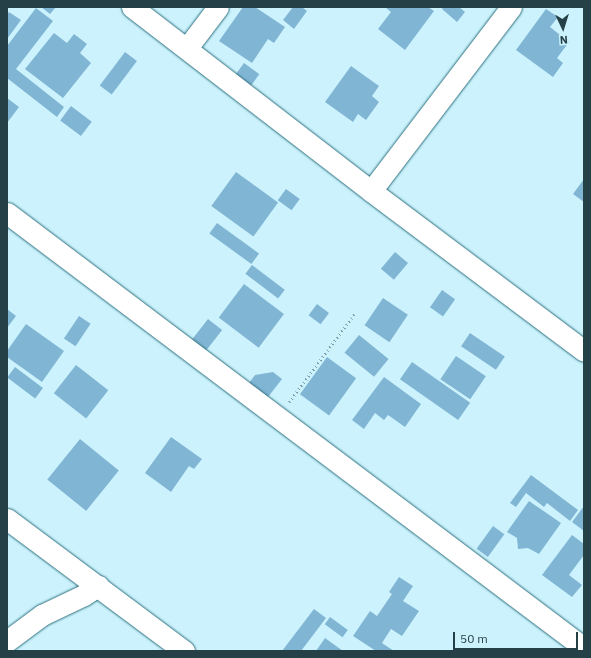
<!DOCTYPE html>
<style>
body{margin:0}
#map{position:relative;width:591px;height:658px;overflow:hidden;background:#ccf3fd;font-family:"IBM Plex Sans",sans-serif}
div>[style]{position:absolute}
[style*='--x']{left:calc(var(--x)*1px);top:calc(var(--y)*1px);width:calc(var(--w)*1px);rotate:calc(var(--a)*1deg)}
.building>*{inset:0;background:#81b5d4;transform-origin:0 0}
.path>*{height:2.5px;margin-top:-1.25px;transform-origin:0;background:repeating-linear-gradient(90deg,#7d9ea7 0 1px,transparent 0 4px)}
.roads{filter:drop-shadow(0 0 1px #2c6f7e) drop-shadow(0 0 1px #2c6f7e)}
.minor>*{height:21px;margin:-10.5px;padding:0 10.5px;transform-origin:10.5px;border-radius:10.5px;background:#fff}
span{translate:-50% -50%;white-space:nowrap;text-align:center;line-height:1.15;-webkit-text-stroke:3.5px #ccf3fd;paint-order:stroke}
.frame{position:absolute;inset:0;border:8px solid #254147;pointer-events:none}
.north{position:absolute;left:543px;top:8px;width:40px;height:40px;-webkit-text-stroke:3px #ccf3fd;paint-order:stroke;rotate:176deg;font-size:11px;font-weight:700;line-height:16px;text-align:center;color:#254147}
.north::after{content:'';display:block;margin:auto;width:14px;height:18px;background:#254147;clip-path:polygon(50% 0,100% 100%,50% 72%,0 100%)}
.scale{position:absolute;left:453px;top:632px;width:125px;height:18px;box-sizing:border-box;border:2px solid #254147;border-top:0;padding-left:5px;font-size:12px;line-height:14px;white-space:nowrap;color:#254147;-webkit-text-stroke:3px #ccf3fd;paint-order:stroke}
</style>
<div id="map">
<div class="building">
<div style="clip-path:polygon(41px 7px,56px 7px,50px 14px)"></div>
<div style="clip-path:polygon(243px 7px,255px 7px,285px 27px,274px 43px,268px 39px,252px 63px,219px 41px)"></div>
<div style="clip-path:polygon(293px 7px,302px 7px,307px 11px,294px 29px,283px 20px)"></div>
<div style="clip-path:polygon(385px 7px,428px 7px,434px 11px,405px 50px,378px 29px,391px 12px)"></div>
<div style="clip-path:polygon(443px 7px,459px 7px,465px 12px,457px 22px,442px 9px)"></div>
<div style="clip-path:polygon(36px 8px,53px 21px,16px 69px,64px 107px,57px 117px,7px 78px,7px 46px)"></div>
<div style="clip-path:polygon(546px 9px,558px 17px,550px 27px,569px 42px,557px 58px,563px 63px,553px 77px,516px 50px)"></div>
<div style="clip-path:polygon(9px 12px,21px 20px,7px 39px,7px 15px)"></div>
<div style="clip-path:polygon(54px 33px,67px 43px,74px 34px,87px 44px,80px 53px,91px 63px,63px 98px,25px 69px)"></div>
<div style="left:125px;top:52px;width:15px;height:42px;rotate:37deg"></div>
<div style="left:244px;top:63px;width:19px;height:14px;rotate:36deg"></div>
<div style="clip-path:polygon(351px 66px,379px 86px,372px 96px,379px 102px,366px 120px,358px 114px,353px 122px,325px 102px)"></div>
<div style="clip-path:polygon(7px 98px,19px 107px,7px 123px)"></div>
<div style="left:71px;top:106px;width:26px;height:18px;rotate:37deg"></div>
<div style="left:236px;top:172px;width:52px;height:42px;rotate:36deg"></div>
<div style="clip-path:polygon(584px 179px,584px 202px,573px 194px)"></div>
<div style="left:286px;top:189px;width:17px;height:14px;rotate:36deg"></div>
<div style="left:217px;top:223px;width:52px;height:13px;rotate:36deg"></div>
<div style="left:395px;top:252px;width:17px;height:22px;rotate:40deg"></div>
<div style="left:252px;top:265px;width:41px;height:11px;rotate:37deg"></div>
<div style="left:244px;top:284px;width:50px;height:42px;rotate:37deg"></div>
<div style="left:442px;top:290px;width:16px;height:21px;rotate:35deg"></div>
<div style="left:383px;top:298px;width:30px;height:33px;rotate:34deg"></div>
<div style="left:317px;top:304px;width:15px;height:14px;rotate:37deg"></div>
<div style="clip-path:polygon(7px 309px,16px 316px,7px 328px)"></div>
<div style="left:79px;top:316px;width:14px;height:27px;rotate:34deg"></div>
<div style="left:208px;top:319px;width:18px;height:26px;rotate:38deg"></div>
<div style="clip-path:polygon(26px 324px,64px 351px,42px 382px,7px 357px,7px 351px)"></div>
<div style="left:470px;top:333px;width:42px;height:16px;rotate:34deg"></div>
<div style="left:359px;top:335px;width:38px;height:23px;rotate:39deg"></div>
<div style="left:456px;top:356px;width:36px;height:28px;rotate:34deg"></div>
<div style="left:327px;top:357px;width:36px;height:46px;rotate:36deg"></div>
<div style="left:412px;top:362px;width:71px;height:21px;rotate:35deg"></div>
<div style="left:76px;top:365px;width:41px;height:36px;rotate:38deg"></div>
<div style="left:15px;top:367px;width:35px;height:13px;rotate:37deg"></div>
<div style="clip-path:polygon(273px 372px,282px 379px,268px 397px,249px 383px,255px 375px)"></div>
<div style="clip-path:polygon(384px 377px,421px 404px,405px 427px,388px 415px,384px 420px,375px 413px,364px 429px,352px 420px)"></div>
<div style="clip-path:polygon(171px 437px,202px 459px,194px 469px,189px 466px,171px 492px,145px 473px)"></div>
<div style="left:80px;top:439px;width:50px;height:52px;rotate:39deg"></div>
<div style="clip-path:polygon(531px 475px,578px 510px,570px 521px,547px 503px,544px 507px,526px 493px,516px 507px,510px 503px)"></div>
<div style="clip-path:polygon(529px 501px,561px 523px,539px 554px,528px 548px,518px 549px,517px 538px,507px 532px)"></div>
<div style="clip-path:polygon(584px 506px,584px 531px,572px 522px)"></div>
<div style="left:493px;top:526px;width:14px;height:28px;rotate:36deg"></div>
<div style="clip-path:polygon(572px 535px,584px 544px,584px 555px,569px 575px,582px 585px,572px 597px,542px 575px)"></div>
<div style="clip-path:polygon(399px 577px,413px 586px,403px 601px,419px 611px,402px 636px,391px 629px,382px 643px,394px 651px,376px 651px,353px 636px,370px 611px,377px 616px,392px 594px,389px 592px)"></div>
<div style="clip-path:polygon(314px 609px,326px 618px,301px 651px,282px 651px)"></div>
<div style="left:330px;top:617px;width:22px;height:9px;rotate:36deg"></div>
<div style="clip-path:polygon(325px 638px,343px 651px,316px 651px)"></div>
</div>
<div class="path">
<div style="--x:289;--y:402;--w:111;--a:-53.4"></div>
</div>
<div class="roads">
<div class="minor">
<div style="--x:132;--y:7;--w:302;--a:37.6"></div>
<div style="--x:371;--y:191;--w:266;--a:36.9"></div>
<div style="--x:187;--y:48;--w:51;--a:-52.9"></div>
<div style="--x:371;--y:191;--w:231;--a:-52.7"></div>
<div style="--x:7;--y:213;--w:723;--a:37.01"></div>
<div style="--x:7;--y:519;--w:221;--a:36.7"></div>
<div style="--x:7;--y:641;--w:44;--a:-36.6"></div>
<div style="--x:42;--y:615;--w:47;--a:-25.5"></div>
<div style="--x:84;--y:595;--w:17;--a:-33"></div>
</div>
</div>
<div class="frame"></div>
<div class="north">N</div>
<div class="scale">50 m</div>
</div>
